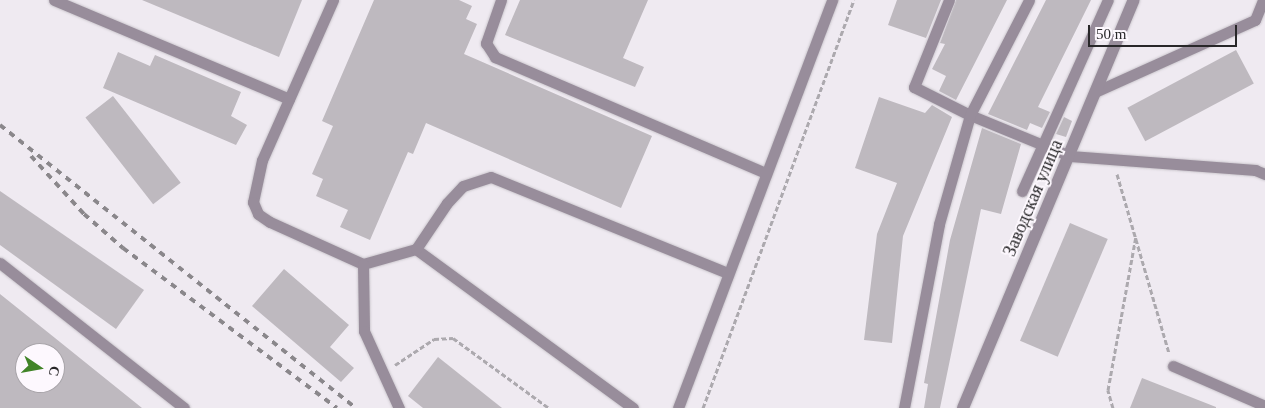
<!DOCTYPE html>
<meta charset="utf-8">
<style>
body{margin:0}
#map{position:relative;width:1265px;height:408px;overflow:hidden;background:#efeaf1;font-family:"Times New Roman",serif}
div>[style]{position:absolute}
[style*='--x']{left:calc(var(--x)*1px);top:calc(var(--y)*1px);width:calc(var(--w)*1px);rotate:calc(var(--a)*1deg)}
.building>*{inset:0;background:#beb9bf;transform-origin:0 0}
.path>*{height:3px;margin-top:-1.5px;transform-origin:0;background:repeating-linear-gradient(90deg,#aca9ae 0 5px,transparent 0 7.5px)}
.roads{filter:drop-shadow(0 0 1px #cbc7cd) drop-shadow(0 0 1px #cbc7cd)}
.lane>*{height:11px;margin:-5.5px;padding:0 5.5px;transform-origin:5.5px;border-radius:5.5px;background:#988d9b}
.street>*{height:12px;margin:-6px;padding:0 6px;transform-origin:6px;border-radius:6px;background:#988d9b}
.rail>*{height:4px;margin-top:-2px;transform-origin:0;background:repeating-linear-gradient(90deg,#8a878b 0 6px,transparent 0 12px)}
span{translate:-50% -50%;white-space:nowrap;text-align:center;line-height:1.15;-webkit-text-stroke:4px #fdf8fe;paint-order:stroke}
.street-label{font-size:18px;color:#282729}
.north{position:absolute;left:15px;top:343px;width:50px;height:50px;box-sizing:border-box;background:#fdf8fe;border:1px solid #a8a4a9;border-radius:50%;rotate:102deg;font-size:14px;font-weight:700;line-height:20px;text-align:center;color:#282729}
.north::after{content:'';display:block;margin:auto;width:18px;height:22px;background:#418428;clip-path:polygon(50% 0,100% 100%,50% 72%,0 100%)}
.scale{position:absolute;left:1088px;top:25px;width:149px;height:22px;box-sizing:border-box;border:2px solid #282729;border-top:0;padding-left:6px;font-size:15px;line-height:18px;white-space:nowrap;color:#282729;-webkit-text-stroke:4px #fdf8fe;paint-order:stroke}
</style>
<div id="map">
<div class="building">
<div style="clip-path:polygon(142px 0,302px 0,279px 57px)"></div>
<div style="clip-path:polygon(374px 0,459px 0,472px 6px,466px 19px,477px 24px,464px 54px,652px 136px,621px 208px,426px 123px,413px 154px,408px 152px,370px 240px,340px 227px,348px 210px,316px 196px,323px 179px,312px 174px,333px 126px,322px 121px)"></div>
<div style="clip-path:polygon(520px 0,648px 0,623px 58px,644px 67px,635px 87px,505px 35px)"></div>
<div style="clip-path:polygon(897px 0,941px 0,926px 38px,888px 25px)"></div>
<div style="clip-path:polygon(956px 0,1007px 0,956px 100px,939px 91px,946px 76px,932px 69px,945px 44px,940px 43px)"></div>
<div style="clip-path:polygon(1046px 0,1091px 0,1038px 107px,1050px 112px,1042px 128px,1030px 123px,1027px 130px,988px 114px)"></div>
<div style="left:1236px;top:50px;width:38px;height:123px;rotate:62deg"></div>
<div style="clip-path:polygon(118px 52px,150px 66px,155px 55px,241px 92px,231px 116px,247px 125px,236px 145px,103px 88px)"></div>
<div style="left:113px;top:96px;width:110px;height:35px;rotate:52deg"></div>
<div style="clip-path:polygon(879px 97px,925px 113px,932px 105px,952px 117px,903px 236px,892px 343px,864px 340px,877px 234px,897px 183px,855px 168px)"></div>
<div style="clip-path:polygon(1064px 117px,1072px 121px,1066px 137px,1056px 134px)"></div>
<div style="clip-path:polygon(982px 128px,1021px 144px,1001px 214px,981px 209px,940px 408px,924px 408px,928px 384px,924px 383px,950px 240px)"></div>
<div style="clip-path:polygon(0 191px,144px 290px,116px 329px,0 245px)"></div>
<div style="left:1070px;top:223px;width:41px;height:128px;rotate:23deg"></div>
<div style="clip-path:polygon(284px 269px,349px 325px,330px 347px,354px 368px,341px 382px,252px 306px)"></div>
<div style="clip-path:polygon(evenodd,0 294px,55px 338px,142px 408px,0 408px,0 294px,25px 353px,55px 353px,55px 383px,25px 383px,25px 353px)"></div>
<div style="clip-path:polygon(438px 357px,502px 408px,423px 408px,408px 396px)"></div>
<div style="clip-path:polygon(1142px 378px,1216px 407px,1216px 408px,1130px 408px)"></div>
</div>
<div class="path">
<div style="--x:1117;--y:174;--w:186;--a:73.8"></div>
<div style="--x:395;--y:365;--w:47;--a:-33.7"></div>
<div style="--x:434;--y:339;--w:19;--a:-3"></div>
<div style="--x:453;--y:338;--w:119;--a:36.1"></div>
<div style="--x:703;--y:408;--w:435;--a:-69.7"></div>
<div style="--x:1113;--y:408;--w:19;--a:-106"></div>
<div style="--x:1108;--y:390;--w:157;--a:-79.7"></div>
</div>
<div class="roads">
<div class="lane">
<div style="--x:54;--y:0;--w:255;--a:22.8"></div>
<div style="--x:333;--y:0;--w:175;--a:113.9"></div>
<div style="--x:262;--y:160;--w:43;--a:102.1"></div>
<div style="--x:253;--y:202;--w:13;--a:67"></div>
<div style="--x:258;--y:214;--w:14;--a:34"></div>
<div style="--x:270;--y:222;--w:102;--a:24.3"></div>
<div style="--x:363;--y:264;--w:55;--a:-15.8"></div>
<div style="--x:501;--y:0;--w:46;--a:109.2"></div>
<div style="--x:486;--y:43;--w:17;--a:57"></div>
<div style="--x:495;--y:57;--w:294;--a:23.2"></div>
<div style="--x:949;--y:0;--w:94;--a:111.9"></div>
<div style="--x:914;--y:87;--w:63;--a:26.6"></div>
<div style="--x:970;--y:115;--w:108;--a:22.3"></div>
<div style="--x:1070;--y:156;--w:186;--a:4.3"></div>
<div style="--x:1255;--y:170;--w:11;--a:22"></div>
<div style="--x:1097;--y:91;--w:173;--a:-24.2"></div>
<div style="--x:1255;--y:20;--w:22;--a:-68"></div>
<div style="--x:1022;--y:191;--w:209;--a:-65.8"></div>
<div style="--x:0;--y:263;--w:234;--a:38.2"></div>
<div style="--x:363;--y:264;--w:67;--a:89.1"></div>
<div style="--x:364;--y:331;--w:85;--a:65.6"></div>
<div style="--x:1173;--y:366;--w:100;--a:23.5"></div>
<div style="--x:633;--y:408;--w:269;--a:-143.8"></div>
<div style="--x:416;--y:249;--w:55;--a:-56"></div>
<div style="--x:447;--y:203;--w:23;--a:-47"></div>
<div style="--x:463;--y:186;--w:29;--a:-18"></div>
<div style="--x:491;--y:177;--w:255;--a:22.1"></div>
<div style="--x:678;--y:408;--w:436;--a:-69.3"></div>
<div style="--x:904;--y:408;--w:187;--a:-79.2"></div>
<div style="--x:939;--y:224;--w:113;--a:-74.1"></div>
<div style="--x:970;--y:115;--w:129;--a:-62.8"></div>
</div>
<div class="street">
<div style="--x:963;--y:408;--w:442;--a:-67.3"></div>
</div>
</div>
<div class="rail">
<div style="--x:0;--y:125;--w:455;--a:38.5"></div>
<div style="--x:31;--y:156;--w:79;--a:47.6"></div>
<div style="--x:84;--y:214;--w:52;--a:41.1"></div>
<div style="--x:123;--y:248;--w:267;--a:36.8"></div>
</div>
<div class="street-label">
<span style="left:1033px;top:198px;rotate:-67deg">Заводская улица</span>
</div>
<div class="north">С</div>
<div class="scale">50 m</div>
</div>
